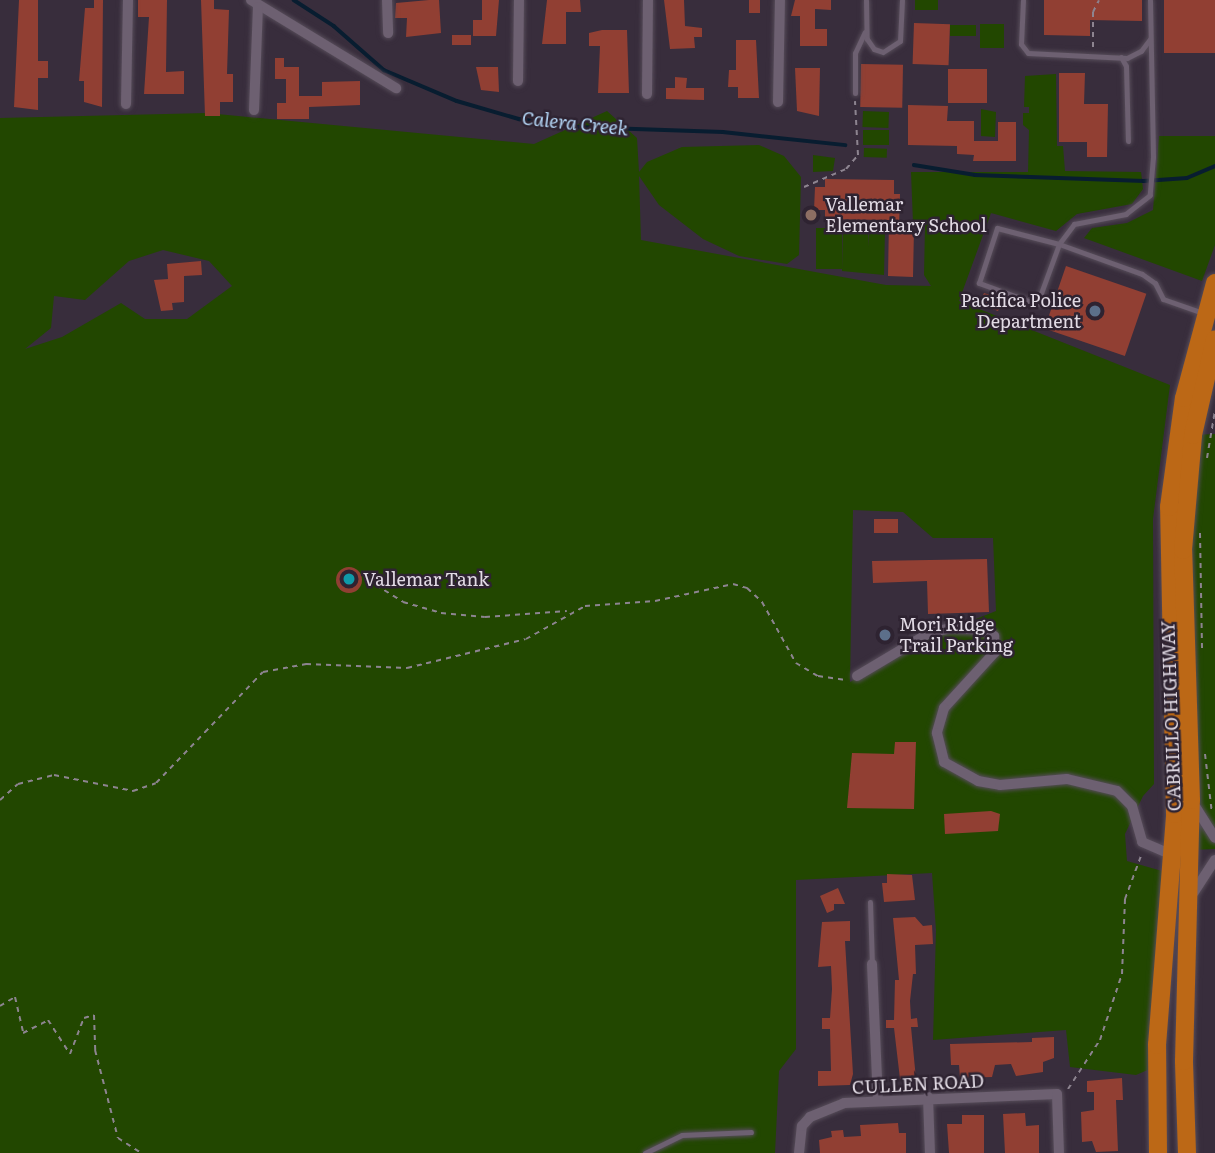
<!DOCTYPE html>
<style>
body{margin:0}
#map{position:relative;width:1215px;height:1153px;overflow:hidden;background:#382d3c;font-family:Literata,serif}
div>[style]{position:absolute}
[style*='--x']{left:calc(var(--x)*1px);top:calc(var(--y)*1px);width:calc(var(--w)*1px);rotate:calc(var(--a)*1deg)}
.green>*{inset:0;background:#224700;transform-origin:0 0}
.stream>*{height:3.5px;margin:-1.75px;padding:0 1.75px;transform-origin:1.75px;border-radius:1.75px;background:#081d30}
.building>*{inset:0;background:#913f33;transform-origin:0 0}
.round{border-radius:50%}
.path>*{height:2px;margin-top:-1px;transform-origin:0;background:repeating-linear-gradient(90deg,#8d8490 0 5px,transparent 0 10px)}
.roads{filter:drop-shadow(0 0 2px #564c59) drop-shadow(0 0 2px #564c59)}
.lane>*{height:5px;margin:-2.5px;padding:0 2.5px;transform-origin:2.5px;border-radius:2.5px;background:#6d6071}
.street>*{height:10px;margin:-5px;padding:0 5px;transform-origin:5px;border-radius:5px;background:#6d6071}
.highway>*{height:18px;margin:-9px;padding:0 9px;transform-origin:9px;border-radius:9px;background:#bc6816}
.dots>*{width:19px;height:19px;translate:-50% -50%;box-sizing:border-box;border:4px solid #2e2331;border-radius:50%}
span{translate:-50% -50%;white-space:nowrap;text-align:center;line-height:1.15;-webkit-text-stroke:5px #2e2331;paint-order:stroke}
.poi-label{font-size:18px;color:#e2dbe5}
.left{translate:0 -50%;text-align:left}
.right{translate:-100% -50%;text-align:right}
.street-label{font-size:18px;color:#e2dbe5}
.water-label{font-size:19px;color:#b4d6f6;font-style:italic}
</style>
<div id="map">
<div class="green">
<div style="left:915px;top:0;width:23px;height:10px"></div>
<div style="left:980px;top:24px;width:24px;height:24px"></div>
<div style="left:950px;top:25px;width:26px;height:11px"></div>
<div style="clip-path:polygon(evenodd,1056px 74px,1057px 146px,1063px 146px,1065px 171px,1141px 172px,1143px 189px,1132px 204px,1077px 214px,1056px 231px,991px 213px,959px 301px,1170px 385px,1153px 519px,1154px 784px,1143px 796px,1125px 834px,1127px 861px,1162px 871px,1150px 1069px,1136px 1075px,1070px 1067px,1066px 1030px,933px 1040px,936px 930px,932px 873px,796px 880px,796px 1049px,779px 1071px,775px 1153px,0 1153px,0 118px,207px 113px,534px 144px,607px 111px,637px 138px,639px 172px,647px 162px,682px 147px,759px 145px,784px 156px,801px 177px,799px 255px,787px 264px,739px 256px,703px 239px,659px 205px,639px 176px,641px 240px,886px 285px,931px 286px,924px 275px,925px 226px,913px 223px,911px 172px,1028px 172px,1029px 130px,1023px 125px,1023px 113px,1029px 113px,1029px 107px,1024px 107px,1025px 76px,1056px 74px,163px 250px,209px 261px,232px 286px,187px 319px,145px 319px,121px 303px,62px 337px,25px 349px,51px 328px,54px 296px,85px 300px,129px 261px,163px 250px,1056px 74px,853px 510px,903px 512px,933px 538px,993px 538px,996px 611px,933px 636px,850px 682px,853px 510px)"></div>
<div style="clip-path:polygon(981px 109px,996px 112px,995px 137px,981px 136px)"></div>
<div style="left:863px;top:111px;width:26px;height:16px;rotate:2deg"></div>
<div style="left:863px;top:130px;width:26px;height:15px"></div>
<div style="clip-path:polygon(1159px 136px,1215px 136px,1215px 245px,1202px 281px,1084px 238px,1092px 228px,1127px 223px,1153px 210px)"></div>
<div style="left:864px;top:148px;width:23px;height:9px;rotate:2deg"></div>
<div style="clip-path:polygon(813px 155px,835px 158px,833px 171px,813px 172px)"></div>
<div style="left:816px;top:228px;width:26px;height:41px"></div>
<div style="clip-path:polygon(843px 228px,868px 229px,868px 247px,869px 229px,885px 229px,884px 275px,842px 271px)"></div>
<div style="clip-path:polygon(1215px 434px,1215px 849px,1191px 850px,1184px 606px,1193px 435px)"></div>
</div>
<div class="stream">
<div style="--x:294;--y:0;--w:48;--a:33"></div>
<div style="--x:334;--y:26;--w:67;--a:41.3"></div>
<div style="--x:384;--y:70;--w:79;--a:23"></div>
<div style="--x:457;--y:101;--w:65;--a:16.2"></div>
<div style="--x:519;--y:119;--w:59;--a:7.9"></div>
<div style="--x:577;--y:127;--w:146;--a:2"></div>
<div style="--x:723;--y:132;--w:123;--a:6.1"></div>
<div style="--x:914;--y:165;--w:62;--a:9.3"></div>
<div style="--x:975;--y:175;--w:169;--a:2"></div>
<div style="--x:1144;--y:181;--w:43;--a:-4"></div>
<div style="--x:1187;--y:178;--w:30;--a:-23"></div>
</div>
<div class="building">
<div style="clip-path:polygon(19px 0,38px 0,38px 61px,48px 61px,48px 78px,38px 78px,38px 110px,14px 107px)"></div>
<div style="clip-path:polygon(94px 0,103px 0,102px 107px,84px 102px,84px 81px,79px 81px,85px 8px,94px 8px)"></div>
<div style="clip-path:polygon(138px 0,167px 0,166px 72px,184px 71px,184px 94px,144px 94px,149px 17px,138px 17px)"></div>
<div style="clip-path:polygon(201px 0,214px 0,214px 9px,229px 10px,227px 74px,233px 74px,233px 102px,220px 102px,220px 116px,205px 116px)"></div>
<div style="clip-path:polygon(429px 0,439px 0,441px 33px,406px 37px,407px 18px,395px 18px,396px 3px)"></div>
<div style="clip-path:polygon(482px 0,499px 0,496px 36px,473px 36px,473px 20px,482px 20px)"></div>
<div style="clip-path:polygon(547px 0,580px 0,581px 12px,566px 12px,566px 44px,542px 44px)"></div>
<div style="clip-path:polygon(664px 0,684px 0,685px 26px,702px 28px,702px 37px,694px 37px,695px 48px,670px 49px)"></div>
<div style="left:749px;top:0;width:11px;height:13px"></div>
<div style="clip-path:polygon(795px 0,831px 0,831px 10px,815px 9px,815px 29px,827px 29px,827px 46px,800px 46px,800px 16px,791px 16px)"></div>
<div style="clip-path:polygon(1044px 0,1142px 0,1142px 21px,1090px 20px,1090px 36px,1044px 35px)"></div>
<div style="left:1164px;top:0;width:51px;height:53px"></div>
<div style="left:914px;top:23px;width:36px;height:41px;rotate:2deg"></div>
<div style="clip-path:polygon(602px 30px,627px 30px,629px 93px,598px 93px,600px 46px,589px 46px,589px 33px)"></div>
<div style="left:452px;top:35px;width:19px;height:10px"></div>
<div style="clip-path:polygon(736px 40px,756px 40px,759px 98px,738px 98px,738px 87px,728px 87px,729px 70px,736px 70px)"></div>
<div style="clip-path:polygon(275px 58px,284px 58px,284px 67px,299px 67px,299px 96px,322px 96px,322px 82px,360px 81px,360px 105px,309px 107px,309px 119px,277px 119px,277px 103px,286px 103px,286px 79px,275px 79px)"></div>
<div style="left:861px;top:64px;width:42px;height:43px;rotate:1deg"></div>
<div style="clip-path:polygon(476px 67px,498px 67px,499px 92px,481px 90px)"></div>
<div style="clip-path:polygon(795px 68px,820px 68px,819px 116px,797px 111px)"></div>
<div style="left:948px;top:69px;width:39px;height:34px"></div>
<div style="clip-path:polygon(1059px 73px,1085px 73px,1084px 104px,1108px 104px,1107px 157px,1087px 157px,1087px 142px,1059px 142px)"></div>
<div style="clip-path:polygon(675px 77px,687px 78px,686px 88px,704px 88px,704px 100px,666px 99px,666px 88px,675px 88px)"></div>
<div style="clip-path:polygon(908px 105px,948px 106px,947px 121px,974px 121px,974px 141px,998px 141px,998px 122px,1016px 122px,1016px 161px,973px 161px,974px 155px,957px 154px,957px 146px,908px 145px)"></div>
<div style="clip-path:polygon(825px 179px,894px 180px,894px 194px,900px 194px,899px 229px,914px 229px,913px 277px,888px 276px,889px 220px,825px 219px,825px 210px,814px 210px,815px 187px,825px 187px)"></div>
<div style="clip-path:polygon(201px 261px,202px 275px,184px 276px,184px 302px,172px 303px,173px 310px,161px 311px,154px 280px,168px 279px,167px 264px)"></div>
<div style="left:1066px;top:266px;width:85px;height:66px;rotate:19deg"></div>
<div style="clip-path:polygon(984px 293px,1003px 299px,998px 311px,979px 304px)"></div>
<div style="left:898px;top:519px;width:14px;height:24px;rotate:90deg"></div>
<div style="clip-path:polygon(987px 559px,989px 612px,928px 614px,927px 581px,873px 583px,872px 561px)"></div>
<div class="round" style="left:336px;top:567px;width:26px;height:26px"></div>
<div style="clip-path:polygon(895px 742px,916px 742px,914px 809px,847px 808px,852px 753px,894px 754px)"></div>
<div style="clip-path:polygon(991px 811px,1000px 814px,998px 831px,945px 834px,944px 814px)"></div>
<div style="clip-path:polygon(887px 874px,912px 875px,915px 900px,884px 902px,882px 883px,887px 883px)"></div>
<div style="clip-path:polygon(838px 888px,845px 904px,834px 904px,834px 910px,827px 913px,820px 896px)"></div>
<div style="clip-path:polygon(915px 917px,923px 926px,932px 925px,933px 944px,915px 945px,916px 974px,913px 974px,910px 1001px,911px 1019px,917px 1018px,918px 1027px,911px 1027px,916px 1079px,900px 1079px,894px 1028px,886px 1028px,886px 1020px,894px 1020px,895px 980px,899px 980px,893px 918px)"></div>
<div style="clip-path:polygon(850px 921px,850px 941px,845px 941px,853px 1074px,850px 1085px,818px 1086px,818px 1071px,831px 1071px,830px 1029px,822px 1029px,822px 1018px,830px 1018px,832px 989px,831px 966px,818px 967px,822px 922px)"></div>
<div style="clip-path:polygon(1054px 1037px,1054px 1058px,1043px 1062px,1043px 1072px,1016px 1076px,1011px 1064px,995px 1065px,992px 1077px,960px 1078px,959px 1065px,951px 1065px,950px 1044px,1032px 1042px,1032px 1038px)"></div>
<div style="clip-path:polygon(1122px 1078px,1123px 1100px,1116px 1100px,1118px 1151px,1096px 1152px,1092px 1141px,1082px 1142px,1081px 1112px,1094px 1110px,1094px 1092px,1087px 1092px,1087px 1081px)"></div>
<div style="clip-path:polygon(1025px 1113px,1026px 1126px,1039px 1125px,1039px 1153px,1005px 1153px,1003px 1114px)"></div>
<div style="clip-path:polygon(962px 1115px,984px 1115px,984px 1153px,949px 1153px,947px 1124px,962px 1124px)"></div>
<div style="clip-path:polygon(898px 1123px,899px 1133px,906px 1133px,906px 1153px,820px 1153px,819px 1140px,832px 1137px,831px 1131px,843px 1130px,844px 1137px,861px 1136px,860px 1125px)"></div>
</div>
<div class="path">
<div style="--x:1093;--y:47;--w:35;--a:-90"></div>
<div style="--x:1093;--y:12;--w:13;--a:-63"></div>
<div style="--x:804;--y:187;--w:46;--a:-23.2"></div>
<div style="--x:846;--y:169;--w:18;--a:-49"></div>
<div style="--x:858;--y:155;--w:54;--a:-93.2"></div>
<div style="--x:1207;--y:458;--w:49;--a:-80.5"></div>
<div style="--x:1200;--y:533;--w:117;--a:89"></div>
<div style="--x:376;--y:585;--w:32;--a:32"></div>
<div style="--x:403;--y:602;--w:40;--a:16"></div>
<div style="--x:441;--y:613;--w:44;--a:5.2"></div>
<div style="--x:485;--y:617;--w:82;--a:-4.2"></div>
<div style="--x:1205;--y:754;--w:60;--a:83.3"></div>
<div style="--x:0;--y:800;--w:24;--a:-42"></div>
<div style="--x:18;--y:784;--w:37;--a:-14"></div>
<div style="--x:54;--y:775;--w:81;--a:11.4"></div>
<div style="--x:133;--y:791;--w:24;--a:-19"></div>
<div style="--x:156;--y:783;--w:154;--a:-46.1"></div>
<div style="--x:263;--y:672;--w:44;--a:-10.5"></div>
<div style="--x:306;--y:664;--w:101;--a:2.3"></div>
<div style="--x:407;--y:668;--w:122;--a:-13.7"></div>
<div style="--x:526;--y:639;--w:68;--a:-29.2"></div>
<div style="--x:585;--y:606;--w:70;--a:-4.1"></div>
<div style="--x:655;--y:601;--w:80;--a:-12.3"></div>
<div style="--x:733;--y:584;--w:15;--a:16"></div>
<div style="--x:747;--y:588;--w:21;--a:43"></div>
<div style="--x:762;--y:602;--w:70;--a:60.9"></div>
<div style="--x:796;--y:663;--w:26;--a:31"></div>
<div style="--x:818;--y:676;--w:28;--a:8"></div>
<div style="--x:0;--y:1006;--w:17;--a:-31"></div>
<div style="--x:15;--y:997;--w:37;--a:77"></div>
<div style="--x:23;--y:1033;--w:28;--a:-27"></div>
<div style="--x:48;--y:1020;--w:40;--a:57.1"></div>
<div style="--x:70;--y:1054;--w:39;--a:-69"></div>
<div style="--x:84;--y:1018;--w:10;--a:-17"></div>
<div style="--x:94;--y:1015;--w:35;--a:88"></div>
<div style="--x:95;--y:1050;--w:91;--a:75.4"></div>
<div style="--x:118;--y:1138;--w:27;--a:33"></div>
<div style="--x:1068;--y:1089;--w:59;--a:-56.9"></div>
<div style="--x:1100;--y:1040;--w:70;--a:-71.6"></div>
<div style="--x:1122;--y:974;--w:75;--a:-87.7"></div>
<div style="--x:1125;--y:899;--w:49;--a:-69.7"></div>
</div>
<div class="roads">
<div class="lane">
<div style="--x:866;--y:0;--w:39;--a:89"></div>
<div style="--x:867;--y:39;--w:12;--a:55"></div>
<div style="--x:874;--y:49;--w:9;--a:18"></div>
<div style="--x:883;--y:52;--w:20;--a:-33"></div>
<div style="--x:900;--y:41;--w:41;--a:-87.2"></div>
<div style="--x:1023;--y:0;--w:44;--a:92.6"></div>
<div style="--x:1021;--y:44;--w:11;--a:52"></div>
<div style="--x:1028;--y:53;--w:99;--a:2.9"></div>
<div style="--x:1127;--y:58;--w:16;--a:-27"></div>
<div style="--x:1141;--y:51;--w:15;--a:-53"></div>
<div style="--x:1150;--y:0;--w:157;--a:88.9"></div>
<div style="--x:1153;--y:157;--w:38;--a:95"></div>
<div style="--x:1150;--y:195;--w:31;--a:142"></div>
<div style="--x:1126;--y:214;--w:53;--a:169.1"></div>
<div style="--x:1074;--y:224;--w:25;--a:127"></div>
<div style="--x:1059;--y:244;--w:88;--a:19.9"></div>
<div style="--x:1142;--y:274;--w:16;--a:35"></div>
<div style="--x:1155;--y:283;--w:18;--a:63"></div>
<div style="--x:1163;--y:299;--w:42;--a:19.3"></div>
<div style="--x:1121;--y:57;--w:10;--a:61"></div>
<div style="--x:1126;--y:66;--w:75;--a:88.5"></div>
<div style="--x:855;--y:93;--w:40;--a:-90"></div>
<div style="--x:855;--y:53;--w:23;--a:-65"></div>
<div style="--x:997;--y:228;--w:64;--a:14.5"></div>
<div style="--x:1059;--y:244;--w:64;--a:110.1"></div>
<div style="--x:1037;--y:304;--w:62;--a:-160.1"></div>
<div style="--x:979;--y:283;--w:58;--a:-71.9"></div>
<div style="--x:870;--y:902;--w:62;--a:88.2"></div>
<div style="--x:645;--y:1153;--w:41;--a:-25.9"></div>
<div style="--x:682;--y:1135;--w:69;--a:-2.5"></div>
</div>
<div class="street">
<div style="--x:251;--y:0;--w:170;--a:31.3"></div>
<div style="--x:387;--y:0;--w:33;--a:88"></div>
<div style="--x:518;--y:81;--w:81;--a:-89.3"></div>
<div style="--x:647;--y:94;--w:94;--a:-89.4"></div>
<div style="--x:778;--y:102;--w:102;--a:-88.9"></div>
<div style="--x:126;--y:104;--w:104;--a:-88.9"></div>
<div style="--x:254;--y:110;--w:103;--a:-87.8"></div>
<div style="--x:857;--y:676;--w:84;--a:-30.8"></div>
<div style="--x:929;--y:633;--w:22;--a:-13"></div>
<div style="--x:950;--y:628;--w:34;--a:3"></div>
<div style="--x:984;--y:630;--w:12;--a:31"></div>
<div style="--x:994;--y:636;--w:16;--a:86"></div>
<div style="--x:995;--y:652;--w:76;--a:132.3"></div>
<div style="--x:944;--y:708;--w:26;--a:106"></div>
<div style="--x:937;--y:733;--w:30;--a:76"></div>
<div style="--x:944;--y:762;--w:39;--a:29"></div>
<div style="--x:978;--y:781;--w:22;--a:10"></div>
<div style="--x:1000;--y:785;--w:67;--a:-5.1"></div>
<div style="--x:1067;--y:779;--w:51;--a:13.5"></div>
<div style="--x:1117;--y:791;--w:21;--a:45"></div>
<div style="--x:1132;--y:806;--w:37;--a:74"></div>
<div style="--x:1142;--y:842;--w:34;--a:23"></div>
<div style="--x:1193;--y:803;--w:41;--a:57.8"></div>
<div style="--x:1194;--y:892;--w:38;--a:-57"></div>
<div style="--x:872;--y:964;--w:135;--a:87.5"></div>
<div style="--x:928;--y:1097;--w:56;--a:88"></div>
<div style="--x:799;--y:1153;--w:27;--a:-84"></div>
<div style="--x:802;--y:1126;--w:12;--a:-48"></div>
<div style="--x:810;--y:1117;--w:37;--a:-22"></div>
<div style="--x:844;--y:1103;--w:213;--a:-2.4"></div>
<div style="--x:1057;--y:1094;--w:59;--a:88.1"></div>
</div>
<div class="highway">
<div style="--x:1158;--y:1153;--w:108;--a:-90.5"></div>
<div style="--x:1157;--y:1045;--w:232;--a:-85.5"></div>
<div style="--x:1175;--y:814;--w:307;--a:-91.1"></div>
<div style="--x:1169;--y:507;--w:110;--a:-82.2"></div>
<div style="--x:1184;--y:398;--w:119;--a:-74.9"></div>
<div style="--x:1187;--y:1153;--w:92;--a:-91.9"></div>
<div style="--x:1184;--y:1061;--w:261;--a:-88.5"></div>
<div style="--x:1191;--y:800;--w:250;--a:-91.8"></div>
<div style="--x:1183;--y:550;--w:115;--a:-85"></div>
<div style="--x:1193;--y:435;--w:98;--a:-77.1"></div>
</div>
</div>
<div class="dots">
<div style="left:811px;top:215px;background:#8d6e63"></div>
<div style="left:1095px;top:311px;background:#5c6f8a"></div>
<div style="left:349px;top:579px;background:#0f9aa8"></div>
<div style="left:885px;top:635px;background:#5c6f8a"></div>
</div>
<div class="poi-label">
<span class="left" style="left:825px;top:215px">Vallemar<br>Elementary School</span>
<span class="right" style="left:1081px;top:311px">Pacifica Police<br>Department</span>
<span class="left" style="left:363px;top:579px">Vallemar Tank</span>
<span class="left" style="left:899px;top:635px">Mori Ridge<br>Trail Parking</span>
</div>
<div class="street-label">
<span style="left:1171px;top:716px;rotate:-92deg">CABRILLO HIGHWAY</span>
<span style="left:918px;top:1084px;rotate:-3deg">CULLEN ROAD</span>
</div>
<div class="water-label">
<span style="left:575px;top:123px;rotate:6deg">Calera Creek</span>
</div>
</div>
